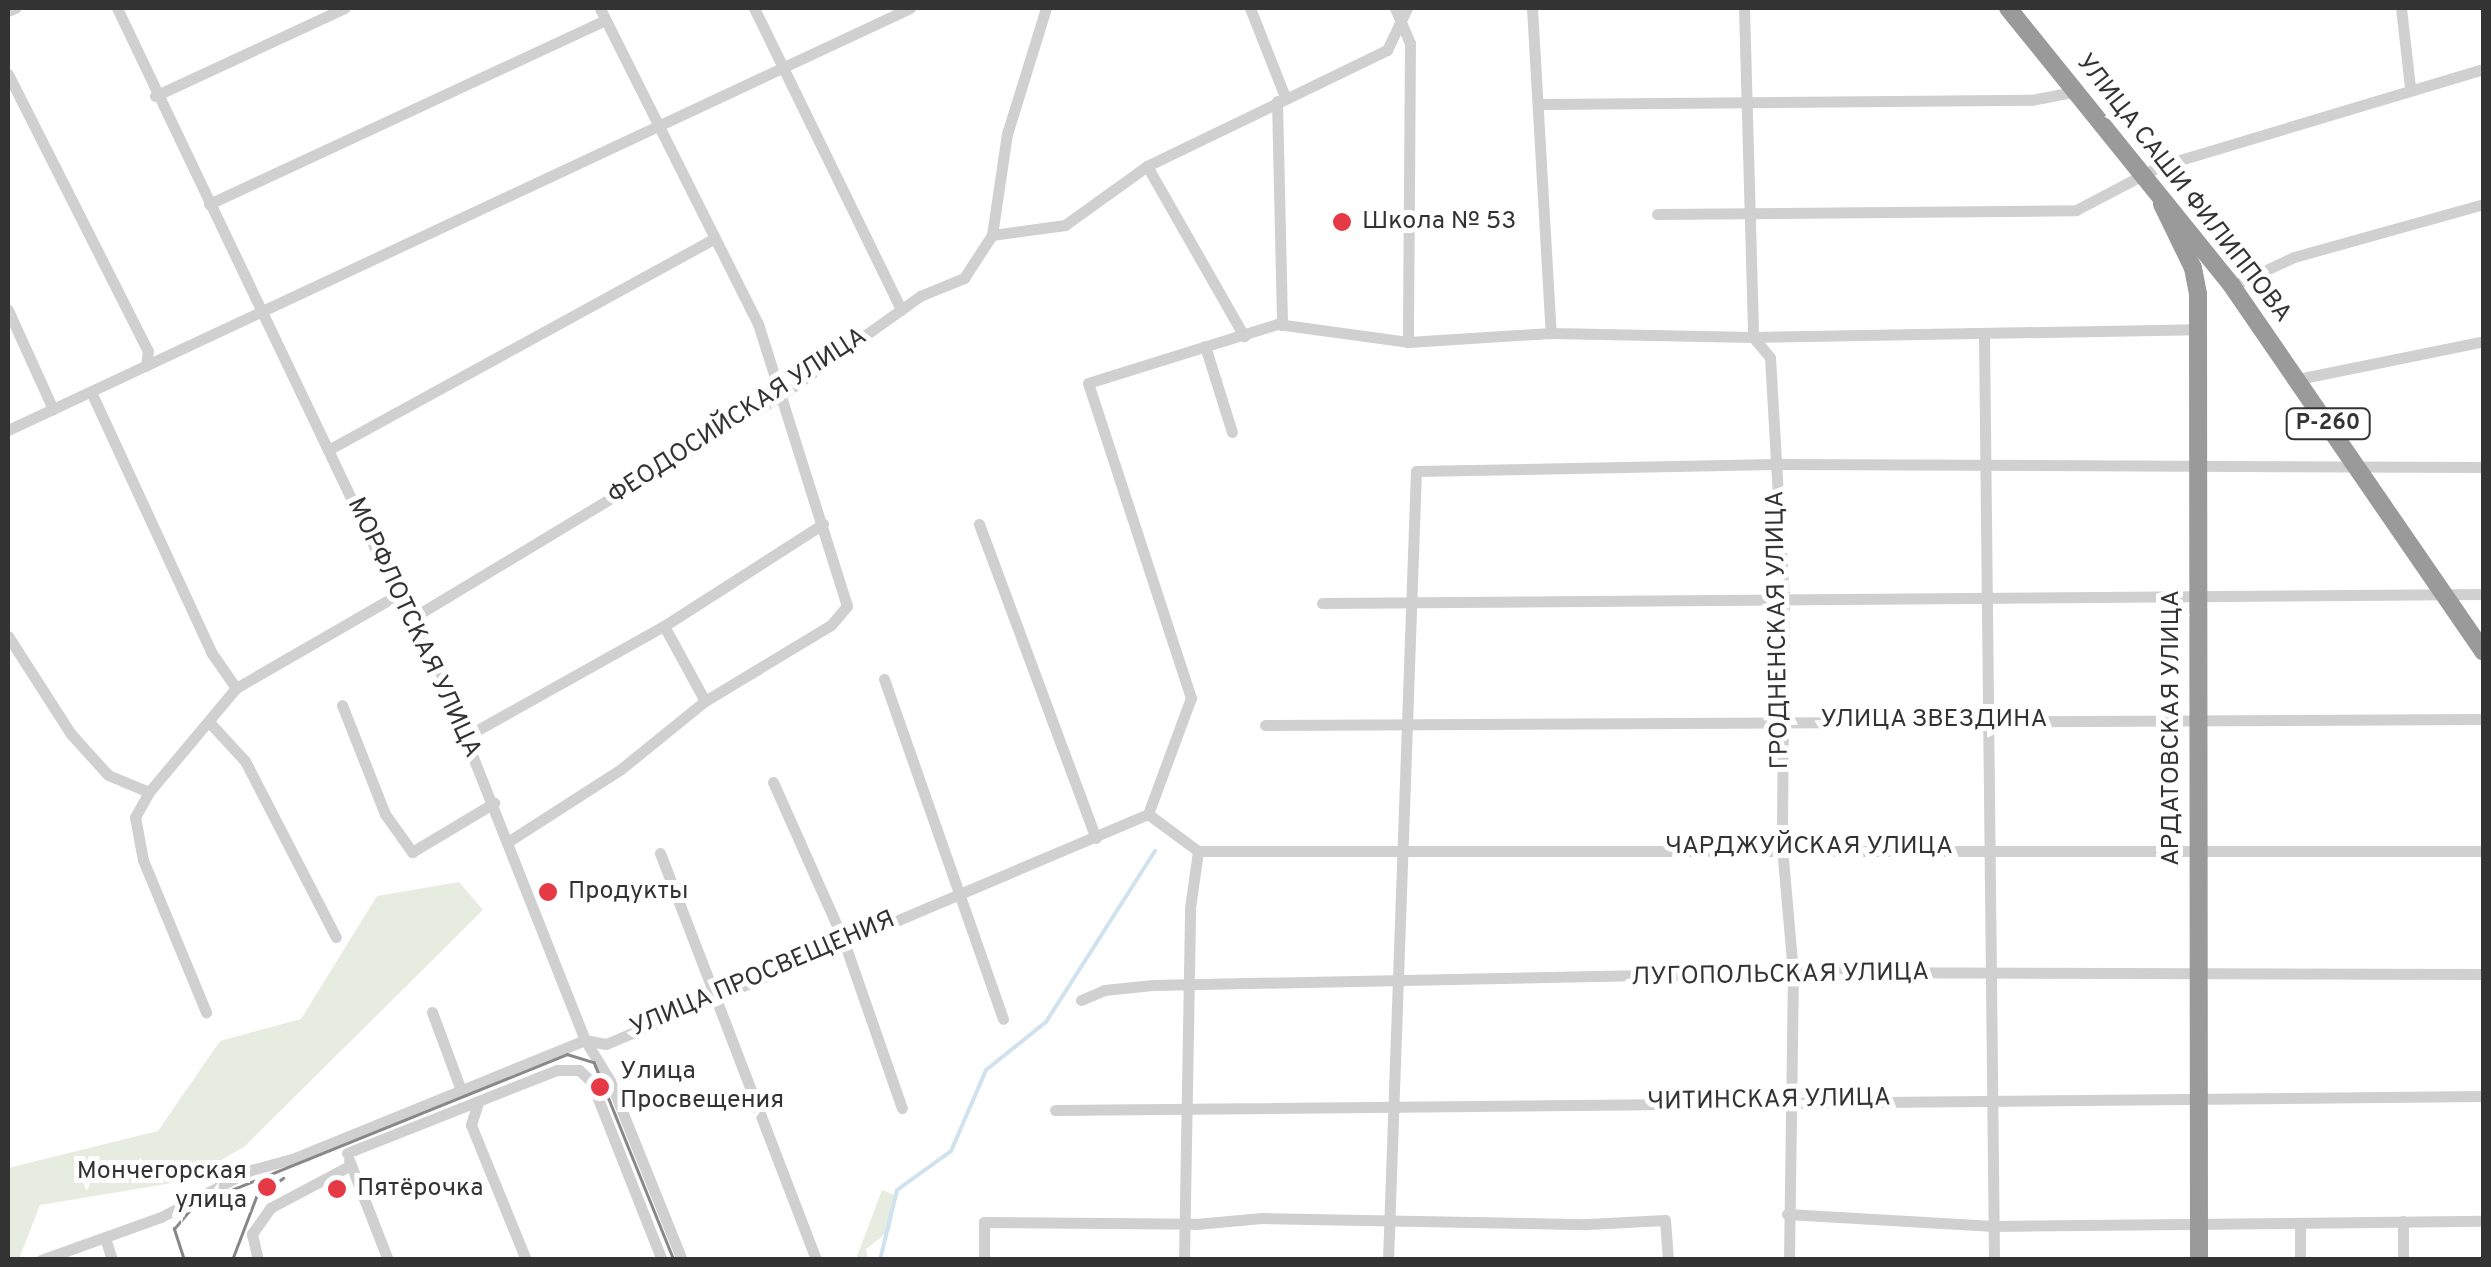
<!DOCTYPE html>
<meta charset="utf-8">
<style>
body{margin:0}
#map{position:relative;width:2491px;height:1267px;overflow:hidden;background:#fff;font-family:Overpass,sans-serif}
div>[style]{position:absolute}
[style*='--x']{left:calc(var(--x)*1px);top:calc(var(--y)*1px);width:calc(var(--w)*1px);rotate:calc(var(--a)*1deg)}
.green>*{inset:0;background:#e6ecdf}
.stream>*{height:4px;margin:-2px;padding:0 2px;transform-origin:2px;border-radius:2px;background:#cfe2ee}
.minor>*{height:11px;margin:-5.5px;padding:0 5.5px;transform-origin:5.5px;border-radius:5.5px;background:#d0d0d0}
.highway>*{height:18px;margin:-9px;padding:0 9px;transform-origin:9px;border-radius:9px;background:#9a9a9a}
.tram>*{height:2.5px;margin:-1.25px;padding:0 1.25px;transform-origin:1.25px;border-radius:1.25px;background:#888}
.dots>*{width:28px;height:28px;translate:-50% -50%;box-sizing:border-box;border:5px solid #fff;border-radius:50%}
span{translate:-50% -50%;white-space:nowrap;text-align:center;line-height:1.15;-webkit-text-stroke:10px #fff;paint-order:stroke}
.shield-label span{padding:2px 8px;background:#fff;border:2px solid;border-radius:8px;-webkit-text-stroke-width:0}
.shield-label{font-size:22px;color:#333;font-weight:700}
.street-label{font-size:25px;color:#333}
.poi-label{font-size:25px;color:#333}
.left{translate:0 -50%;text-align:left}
.right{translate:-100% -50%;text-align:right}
.frame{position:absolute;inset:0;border:10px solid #333;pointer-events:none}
</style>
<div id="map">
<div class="green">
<div style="clip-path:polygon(459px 882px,483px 910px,244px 1147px,184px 1181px,40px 1205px,19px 1259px,8px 1259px,8px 1168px,158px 1131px,220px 1041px,301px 1019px,377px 896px)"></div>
<div style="clip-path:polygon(882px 1190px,895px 1195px,890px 1230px,866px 1249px,868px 1259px,856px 1259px)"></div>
</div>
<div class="stream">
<div style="--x:880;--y:1260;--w:72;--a:-76.3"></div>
<div style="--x:897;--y:1190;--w:67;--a:-35.8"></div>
<div style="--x:951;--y:1151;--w:88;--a:-66.6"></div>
<div style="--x:986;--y:1070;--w:77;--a:-38.7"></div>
<div style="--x:1046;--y:1022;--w:203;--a:-57.5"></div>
</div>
<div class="minor">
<div style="--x:117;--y:8;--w:808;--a:64.48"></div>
<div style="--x:465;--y:737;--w:326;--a:68.4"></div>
<div style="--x:585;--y:1040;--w:48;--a:58.6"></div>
<div style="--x:610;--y:1081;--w:193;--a:68.1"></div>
<div style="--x:754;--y:8;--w:336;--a:64"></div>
<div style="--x:1250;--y:8;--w:96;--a:68.5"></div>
<div style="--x:1395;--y:8;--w:38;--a:67"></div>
<div style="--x:1410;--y:43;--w:299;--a:90.4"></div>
<div style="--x:1532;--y:8;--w:326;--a:86.7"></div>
<div style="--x:1744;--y:8;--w:329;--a:88.4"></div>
<div style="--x:1753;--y:337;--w:26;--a:50"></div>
<div style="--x:1770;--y:357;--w:241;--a:86.7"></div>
<div style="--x:1784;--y:598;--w:249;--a:90.5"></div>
<div style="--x:1782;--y:847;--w:125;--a:85"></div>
<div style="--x:1793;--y:972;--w:288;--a:90.8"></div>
<div style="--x:2401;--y:8;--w:80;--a:83.5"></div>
<div style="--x:8;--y:11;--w:8;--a:-23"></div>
<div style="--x:8;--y:74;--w:310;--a:63.2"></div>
<div style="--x:148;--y:351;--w:15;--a:98"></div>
<div style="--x:155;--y:96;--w:209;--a:-24.9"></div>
<div style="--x:1277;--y:101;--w:224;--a:88.7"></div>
<div style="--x:1542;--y:104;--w:489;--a:-0.5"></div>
<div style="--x:2031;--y:100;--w:43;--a:-10.8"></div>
<div style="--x:1147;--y:166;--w:196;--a:60.3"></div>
<div style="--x:209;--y:204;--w:437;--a:-24.9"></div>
<div style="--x:1657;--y:214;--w:419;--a:-0.5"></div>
<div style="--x:2076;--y:210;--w:95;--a:-27.6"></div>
<div style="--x:2160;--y:166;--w:338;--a:-16.7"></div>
<div style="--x:992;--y:235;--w:102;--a:-81.6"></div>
<div style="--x:1007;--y:134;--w:132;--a:-72.8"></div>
<div style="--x:2232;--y:286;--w:68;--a:-25.1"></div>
<div style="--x:2294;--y:257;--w:197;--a:-15.6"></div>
<div style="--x:8;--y:310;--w:109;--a:65.6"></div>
<div style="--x:1984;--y:334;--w:926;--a:89.38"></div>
<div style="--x:1205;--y:346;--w:90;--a:72.6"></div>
<div style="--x:2298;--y:379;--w:190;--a:-11.5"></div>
<div style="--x:92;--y:394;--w:284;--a:65.2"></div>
<div style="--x:211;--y:652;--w:44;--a:55.2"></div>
<div style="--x:8;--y:430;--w:996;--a:-25.07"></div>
<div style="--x:328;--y:450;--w:437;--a:-28.7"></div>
<div style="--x:979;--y:524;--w:335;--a:69.6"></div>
<div style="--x:1322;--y:603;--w:1162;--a:-0.44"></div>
<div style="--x:409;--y:620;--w:433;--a:-31.1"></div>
<div style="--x:780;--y:396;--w:172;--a:-35.5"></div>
<div style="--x:920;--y:296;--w:48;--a:-22.2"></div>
<div style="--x:964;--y:278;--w:51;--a:-56.9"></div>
<div style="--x:992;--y:235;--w:74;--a:-7.8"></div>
<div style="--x:1065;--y:225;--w:101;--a:-35.7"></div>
<div style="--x:1147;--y:166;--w:267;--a:-25.8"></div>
<div style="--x:1387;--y:50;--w:47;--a:-64.5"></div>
<div style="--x:664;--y:626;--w:85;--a:61.3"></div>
<div style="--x:8;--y:636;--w:117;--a:57.3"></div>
<div style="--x:71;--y:734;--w:55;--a:47.9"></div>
<div style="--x:108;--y:775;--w:44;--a:22.5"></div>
<div style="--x:149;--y:792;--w:29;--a:119"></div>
<div style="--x:135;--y:817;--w:44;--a:79.5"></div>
<div style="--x:143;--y:860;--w:165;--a:67.5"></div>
<div style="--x:884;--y:679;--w:360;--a:70.7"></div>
<div style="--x:342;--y:705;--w:117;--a:68.5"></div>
<div style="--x:385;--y:814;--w:47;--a:54.6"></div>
<div style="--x:412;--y:852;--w:96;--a:-30.9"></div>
<div style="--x:210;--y:723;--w:52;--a:47.4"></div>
<div style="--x:245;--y:761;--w:198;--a:62.7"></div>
<div style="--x:1265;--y:725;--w:1219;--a:-0.28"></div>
<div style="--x:465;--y:737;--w:228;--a:-29.2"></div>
<div style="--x:664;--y:626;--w:189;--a:-32.7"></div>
<div style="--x:773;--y:782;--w:172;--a:66"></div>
<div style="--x:843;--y:939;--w:179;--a:70.8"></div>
<div style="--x:149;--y:792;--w:136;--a:-50.1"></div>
<div style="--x:236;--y:688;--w:188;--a:-30"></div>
<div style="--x:1148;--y:814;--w:62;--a:36.5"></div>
<div style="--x:1198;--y:851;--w:1286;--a:0"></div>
<div style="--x:509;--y:841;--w:133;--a:-32.7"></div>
<div style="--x:621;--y:769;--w:108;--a:-39"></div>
<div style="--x:705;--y:701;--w:147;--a:-31.1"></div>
<div style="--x:831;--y:625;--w:25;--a:-50"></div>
<div style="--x:847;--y:606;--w:296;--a:-107.5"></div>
<div style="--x:758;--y:324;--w:353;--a:-116.6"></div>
<div style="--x:660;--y:853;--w:436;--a:69"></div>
<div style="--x:1081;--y:1000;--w:25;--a:-23"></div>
<div style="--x:1104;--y:990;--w:49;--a:-5.8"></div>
<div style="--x:1153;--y:985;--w:640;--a:-1.16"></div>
<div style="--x:1793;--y:972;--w:691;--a:0.17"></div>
<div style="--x:432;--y:1012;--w:83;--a:69.6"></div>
<div style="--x:478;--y:1103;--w:23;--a:108"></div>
<div style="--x:471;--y:1125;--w:146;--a:67.8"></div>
<div style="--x:1055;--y:1110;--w:1429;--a:-0.56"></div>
<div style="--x:347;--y:1153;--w:226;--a:-21.6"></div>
<div style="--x:557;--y:1070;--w:22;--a:0"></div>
<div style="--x:579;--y:1070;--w:16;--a:43"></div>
<div style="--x:591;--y:1081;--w:193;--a:68.4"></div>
<div style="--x:349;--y:1160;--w:107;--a:68.7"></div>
<div style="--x:1787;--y:1214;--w:207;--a:3.3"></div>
<div style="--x:1994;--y:1226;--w:490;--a:-0.6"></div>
<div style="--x:2403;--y:1221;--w:39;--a:90"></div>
<div style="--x:2300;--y:1225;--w:35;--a:90"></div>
<div style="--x:105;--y:1238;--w:23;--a:72"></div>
<div style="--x:41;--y:1260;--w:127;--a:-19.7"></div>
<div style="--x:161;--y:1217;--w:102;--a:-27.6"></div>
<div style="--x:251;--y:1170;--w:42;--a:-15"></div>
<div style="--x:292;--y:1159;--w:316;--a:-22.1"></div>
<div style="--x:585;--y:1040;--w:21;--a:11"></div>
<div style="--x:606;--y:1044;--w:589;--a:-22.99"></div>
<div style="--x:1148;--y:814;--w:124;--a:-69.7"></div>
<div style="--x:1191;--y:698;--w:331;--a:-108.1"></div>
<div style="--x:1088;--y:383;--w:198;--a:-17.3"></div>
<div style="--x:1277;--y:324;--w:132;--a:7.8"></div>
<div style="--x:1408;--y:342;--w:143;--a:-3.6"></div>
<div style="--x:1551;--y:333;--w:202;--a:1.1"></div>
<div style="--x:1753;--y:337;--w:444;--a:-1"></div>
<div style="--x:258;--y:1260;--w:27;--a:-103"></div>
<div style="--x:252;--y:1234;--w:32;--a:-55"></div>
<div style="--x:270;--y:1208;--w:92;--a:-28"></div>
<div style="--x:984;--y:1260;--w:38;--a:-90"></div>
<div style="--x:984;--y:1222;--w:212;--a:0.5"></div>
<div style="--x:1196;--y:1224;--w:66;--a:-5.2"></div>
<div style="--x:1262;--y:1218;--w:326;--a:1.1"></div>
<div style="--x:1588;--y:1224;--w:77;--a:-3"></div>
<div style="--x:1665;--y:1220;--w:40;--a:85.7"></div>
<div style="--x:1184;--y:1260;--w:352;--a:-89"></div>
<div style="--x:1190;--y:908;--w:58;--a:-82"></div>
<div style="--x:1388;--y:1260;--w:789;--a:-87.97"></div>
<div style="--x:1416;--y:471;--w:359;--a:-1.1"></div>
<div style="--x:1775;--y:464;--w:709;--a:0.24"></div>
</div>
<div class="highway">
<div style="--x:2008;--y:8;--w:357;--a:51.1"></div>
<div style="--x:2232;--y:286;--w:444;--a:55.5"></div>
<div style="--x:2162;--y:204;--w:71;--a:64.2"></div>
<div style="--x:2193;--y:268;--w:26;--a:79"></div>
<div style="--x:2198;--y:294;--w:966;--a:89.94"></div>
</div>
<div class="tram">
<div style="--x:184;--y:1260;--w:33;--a:-108"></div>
<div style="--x:174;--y:1229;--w:31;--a:-50"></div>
<div style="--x:194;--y:1205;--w:402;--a:-22"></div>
<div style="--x:567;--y:1054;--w:28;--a:17"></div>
<div style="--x:594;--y:1062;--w:214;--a:68"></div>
<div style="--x:232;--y:1260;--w:67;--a:-69.1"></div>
<div style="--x:256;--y:1197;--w:33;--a:-35"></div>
</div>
<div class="dots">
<div style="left:1342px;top:222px;background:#e63946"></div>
<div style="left:548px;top:892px;background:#e63946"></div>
<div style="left:600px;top:1087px;background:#e63946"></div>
<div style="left:267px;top:1187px;background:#e63946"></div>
<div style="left:337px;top:1189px;background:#e63946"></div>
</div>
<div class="shield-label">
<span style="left:2328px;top:424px">Р-260</span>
</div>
<div class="street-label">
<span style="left:2183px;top:189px;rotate:52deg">УЛИЦА САШИ ФИЛИППОВА</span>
<span style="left:738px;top:417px;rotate:-33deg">ФЕОДОСИЙСКАЯ УЛИЦА</span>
<span style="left:413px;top:628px;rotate:65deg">МОРФЛОТСКАЯ УЛИЦА</span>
<span style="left:1779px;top:630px;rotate:-91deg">ГРОДНЕНСКАЯ УЛИЦА</span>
<span style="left:1934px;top:720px">УЛИЦА ЗВЕЗДИНА</span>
<span style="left:2172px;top:728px;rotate:-90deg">АРДАТОВСКАЯ УЛИЦА</span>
<span style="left:1809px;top:847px">ЧАРДЖУЙСКАЯ УЛИЦА</span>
<span style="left:763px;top:975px;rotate:-23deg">УЛИЦА ПРОСВЕЩЕНИЯ</span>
<span style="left:1780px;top:976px;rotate:-1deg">ЛУГОПОЛЬСКАЯ УЛИЦА</span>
<span style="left:1769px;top:1101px;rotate:-1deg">ЧИТИНСКАЯ УЛИЦА</span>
</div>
<div class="poi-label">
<span class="left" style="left:1362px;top:222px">Школа № 53</span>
<span class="left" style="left:568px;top:892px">Продукты</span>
<span class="left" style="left:620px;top:1087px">Улица<br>Просвещения</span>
<span class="right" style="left:247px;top:1187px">Мончегорская<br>улица</span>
<span class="left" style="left:357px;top:1189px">Пятёрочка</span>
</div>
<div class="frame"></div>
</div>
